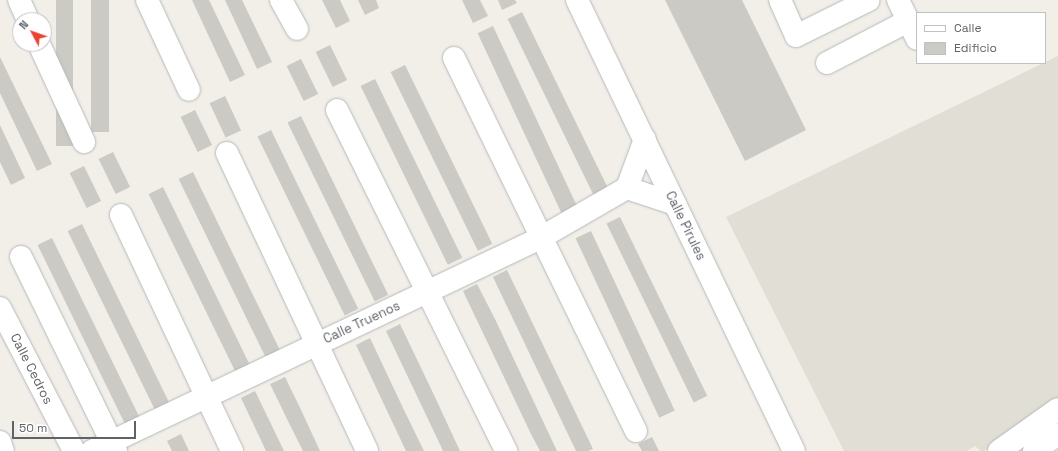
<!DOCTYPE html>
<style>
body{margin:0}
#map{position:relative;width:1058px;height:451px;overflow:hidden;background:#f1efe8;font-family:"Space Grotesk",sans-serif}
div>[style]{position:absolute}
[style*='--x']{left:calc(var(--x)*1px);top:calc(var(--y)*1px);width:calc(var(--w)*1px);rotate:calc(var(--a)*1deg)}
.education>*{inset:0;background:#e1ded6}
.building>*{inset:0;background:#cccac5;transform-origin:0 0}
.roads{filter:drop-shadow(0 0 1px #b5b8bc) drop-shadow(0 0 1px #b5b8bc)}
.minor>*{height:22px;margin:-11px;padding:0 11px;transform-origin:11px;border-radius:11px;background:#fff}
span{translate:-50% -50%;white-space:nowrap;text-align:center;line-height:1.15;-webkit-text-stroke:3px #fff;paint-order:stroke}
.street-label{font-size:13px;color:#5f6368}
.legend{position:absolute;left:916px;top:12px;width:130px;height:52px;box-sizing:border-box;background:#fff;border:1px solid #bfc1c3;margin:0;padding:5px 7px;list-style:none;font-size:12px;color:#5f6368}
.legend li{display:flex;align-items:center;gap:8px;height:20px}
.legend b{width:20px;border:1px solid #bfc1c3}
.north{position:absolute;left:12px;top:12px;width:40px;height:40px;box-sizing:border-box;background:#fff;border:1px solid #bfc1c3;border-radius:50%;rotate:311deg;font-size:11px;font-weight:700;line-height:16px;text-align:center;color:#5f6368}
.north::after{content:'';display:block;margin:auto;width:14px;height:18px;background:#ea4335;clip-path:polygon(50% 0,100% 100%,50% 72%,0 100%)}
.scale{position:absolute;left:12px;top:421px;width:124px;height:18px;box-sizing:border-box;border:2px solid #5f6368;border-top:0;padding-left:5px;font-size:12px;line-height:14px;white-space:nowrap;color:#5f6368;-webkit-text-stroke:3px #fff;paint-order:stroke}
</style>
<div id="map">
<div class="education">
<div style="clip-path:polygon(1058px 56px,1058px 400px,984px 451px,981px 451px,975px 446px,967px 451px,844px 451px,726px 217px)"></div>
</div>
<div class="building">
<div style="left:56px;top:0;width:17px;height:146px"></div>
<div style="left:91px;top:0;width:18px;height:132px"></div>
<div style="clip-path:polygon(192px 0,209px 0,245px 75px,230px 82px)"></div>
<div style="clip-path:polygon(225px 0,242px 0,272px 62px,257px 69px)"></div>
<div style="clip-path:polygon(322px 0,340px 0,350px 21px,336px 28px)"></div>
<div style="clip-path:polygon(358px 0,376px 0,379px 8px,365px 15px)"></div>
<div style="clip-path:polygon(462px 0,480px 0,488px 16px,473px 23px)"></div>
<div style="clip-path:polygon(498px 0,515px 0,517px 3px,502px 10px)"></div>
<div style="clip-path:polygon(665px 0,742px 0,806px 130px,745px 161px)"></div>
<div style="left:522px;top:12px;width:199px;height:16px;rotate:64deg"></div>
<div style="left:493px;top:26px;width:198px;height:17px;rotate:65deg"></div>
<div style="left:330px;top:45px;width:39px;height:16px;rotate:64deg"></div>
<div style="clip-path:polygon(0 57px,52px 164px,37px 171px,0 93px)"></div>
<div style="left:301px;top:59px;width:39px;height:16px;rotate:64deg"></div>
<div style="left:405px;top:65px;width:199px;height:16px;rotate:64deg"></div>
<div style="left:375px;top:79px;width:199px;height:16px;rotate:64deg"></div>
<div style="left:225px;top:96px;width:38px;height:17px;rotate:65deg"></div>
<div style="left:195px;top:110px;width:39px;height:16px;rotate:64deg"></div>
<div style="left:301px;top:116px;width:199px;height:15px;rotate:64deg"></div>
<div style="clip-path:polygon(0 125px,25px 178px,11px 185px,0 162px)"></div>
<div style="left:271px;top:130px;width:199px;height:15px;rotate:64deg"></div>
<div style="left:113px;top:152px;width:39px;height:16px;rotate:64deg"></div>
<div style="left:84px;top:166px;width:39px;height:16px;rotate:64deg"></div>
<div style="left:193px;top:172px;width:199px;height:16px;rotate:64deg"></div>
<div style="left:163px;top:187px;width:199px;height:16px;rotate:64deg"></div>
<div style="left:620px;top:217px;width:199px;height:15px;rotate:64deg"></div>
<div style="left:82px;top:224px;width:199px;height:16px;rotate:64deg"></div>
<div style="left:591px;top:231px;width:198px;height:17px;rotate:65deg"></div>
<div style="left:52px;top:238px;width:199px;height:16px;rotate:64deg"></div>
<div style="clip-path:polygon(507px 270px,593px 449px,588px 451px,576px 451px,493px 277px)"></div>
<div style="clip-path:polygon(477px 284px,495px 319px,557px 451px,540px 451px,531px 434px,463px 291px)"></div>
<div style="clip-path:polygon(400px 324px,434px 395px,460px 451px,443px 451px,437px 438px,386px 331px)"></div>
<div style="clip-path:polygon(370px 338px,404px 410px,424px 451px,406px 451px,356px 345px)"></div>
<div style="clip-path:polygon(285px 377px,302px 412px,320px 451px,303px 451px,287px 419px,270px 384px)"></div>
<div style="clip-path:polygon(255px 391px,272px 426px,284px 451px,266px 451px,241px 398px)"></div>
<div style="clip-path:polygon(181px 434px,189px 451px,172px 451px,167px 441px)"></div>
<div style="clip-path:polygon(652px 437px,659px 451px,642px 451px,638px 444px)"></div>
</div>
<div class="roads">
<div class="minor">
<div style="--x:19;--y:0;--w:22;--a:66"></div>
<div style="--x:147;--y:0;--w:99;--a:65"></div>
<div style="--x:281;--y:0;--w:33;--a:61"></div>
<div style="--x:577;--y:0;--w:500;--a:64.31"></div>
<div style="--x:780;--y:0;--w:39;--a:66"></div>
<div style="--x:796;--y:36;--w:81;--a:-26.3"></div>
<div style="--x:898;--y:0;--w:43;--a:64"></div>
<div style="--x:39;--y:44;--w:108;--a:65.3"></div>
<div style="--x:454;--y:58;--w:415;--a:64"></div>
<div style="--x:827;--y:63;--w:91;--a:-27.4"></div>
<div style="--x:337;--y:110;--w:381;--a:63.6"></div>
<div style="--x:227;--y:153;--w:329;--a:64.8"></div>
<div style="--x:627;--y:188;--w:51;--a:18.4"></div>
<div style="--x:121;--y:215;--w:261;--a:64.8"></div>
<div style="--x:21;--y:257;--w:216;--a:63.9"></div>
<div style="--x:0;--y:308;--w:161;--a:62.6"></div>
<div style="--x:0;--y:442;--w:9;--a:72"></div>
<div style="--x:92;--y:451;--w:498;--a:-25.4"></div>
<div style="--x:542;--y:237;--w:98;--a:-30"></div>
<div style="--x:627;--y:188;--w:52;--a:-69.8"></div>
<div style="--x:999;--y:451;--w:72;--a:-35.4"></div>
<div style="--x:1034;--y:451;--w:29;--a:-35"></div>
</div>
</div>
<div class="street-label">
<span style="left:685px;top:226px;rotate:64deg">Calle Pirules</span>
<span style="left:362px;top:323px;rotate:-25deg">Calle Truenos</span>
<span style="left:31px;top:369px;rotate:63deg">Calle Cedros</span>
</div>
<ul class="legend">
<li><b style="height:5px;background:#fff"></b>Calle</li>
<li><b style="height:11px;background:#cccac5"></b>Edificio</li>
</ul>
<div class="north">N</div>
<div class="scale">50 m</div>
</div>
